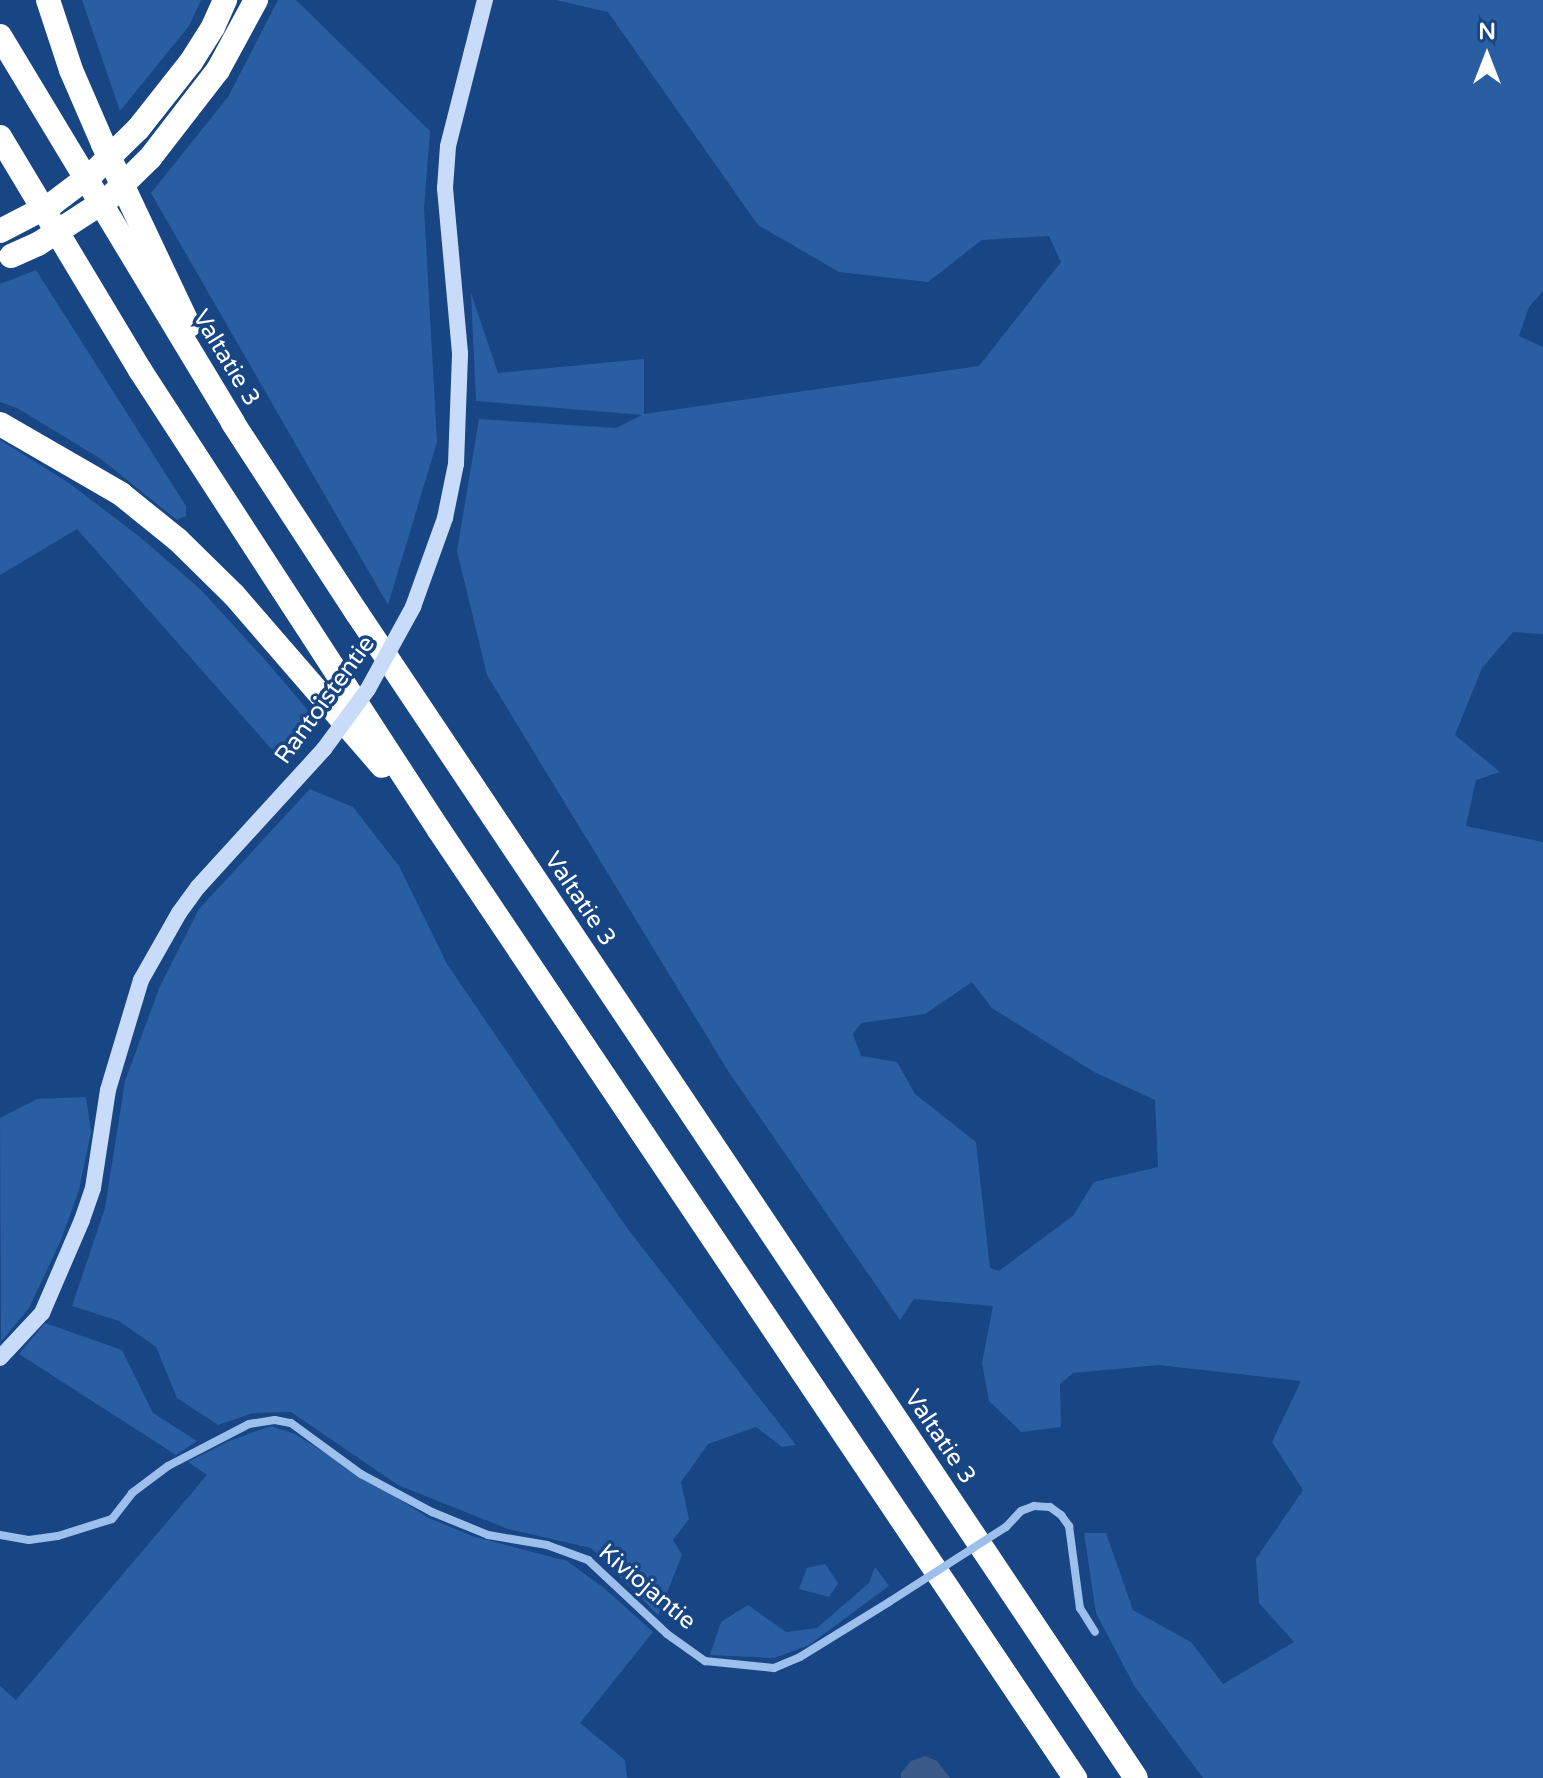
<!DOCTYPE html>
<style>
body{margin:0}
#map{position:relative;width:1543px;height:1778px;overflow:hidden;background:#184583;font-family:"Varela Round",sans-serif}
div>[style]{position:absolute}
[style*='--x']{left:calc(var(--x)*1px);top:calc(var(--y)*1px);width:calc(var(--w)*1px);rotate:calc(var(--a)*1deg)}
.green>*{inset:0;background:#2a5ea3}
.water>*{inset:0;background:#3a5b8a}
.street>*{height:8px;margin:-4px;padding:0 4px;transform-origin:4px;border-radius:4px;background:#9cbfec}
.secondary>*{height:16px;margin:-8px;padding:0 8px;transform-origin:8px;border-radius:8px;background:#c8dcf9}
.highway>*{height:24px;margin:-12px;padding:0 12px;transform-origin:12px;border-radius:12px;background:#fff}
.street-bridge>*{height:8px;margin:-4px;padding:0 4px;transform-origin:4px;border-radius:4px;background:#9cbfec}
.secondary-bridge>*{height:16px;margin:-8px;padding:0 8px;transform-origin:8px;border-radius:8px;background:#c8dcf9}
.highway-bridge>*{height:24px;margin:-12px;padding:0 12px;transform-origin:12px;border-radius:12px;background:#fff}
span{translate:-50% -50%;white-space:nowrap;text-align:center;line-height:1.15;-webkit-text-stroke:7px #184583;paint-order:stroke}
.street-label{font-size:24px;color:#fff}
.north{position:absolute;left:1447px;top:16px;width:80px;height:80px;-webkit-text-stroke:6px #184583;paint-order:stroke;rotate:0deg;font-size:22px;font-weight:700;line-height:32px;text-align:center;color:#fff}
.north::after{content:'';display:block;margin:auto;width:28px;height:36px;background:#fff;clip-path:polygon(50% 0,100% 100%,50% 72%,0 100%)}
</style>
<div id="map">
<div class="green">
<div style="clip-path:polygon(82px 0,201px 0,189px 26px,120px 111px)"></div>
<div style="clip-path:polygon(278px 0,296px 0,430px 131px,424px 208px,437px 442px,388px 605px,151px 193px,228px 97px)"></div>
<div style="clip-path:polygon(evenodd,556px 0,1543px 0,1543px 291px,1529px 307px,1519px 336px,1543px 347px,1543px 634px,1513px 632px,1482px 668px,1455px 735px,1500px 772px,1476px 780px,1466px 826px,1543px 842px,1543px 1778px,1203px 1778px,1135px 1687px,1096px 1613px,1084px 1533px,1106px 1533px,1133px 1610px,1191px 1642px,1223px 1684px,1294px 1642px,1259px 1603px,1256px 1559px,1303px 1490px,1272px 1442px,1301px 1381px,1158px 1365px,1073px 1373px,1060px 1384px,1061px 1427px,1021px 1432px,989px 1401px,982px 1363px,993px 1306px,914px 1299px,900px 1320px,728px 1071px,487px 675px,457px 551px,479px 419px,616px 428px,642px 415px,476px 401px,471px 293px,498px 373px,644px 359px,644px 414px,979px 366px,1061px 262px,1049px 236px,982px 240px,928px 282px,839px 272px,758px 225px,608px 12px,556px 0,972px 982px,992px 1008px,1094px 1072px,1155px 1100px,1158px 1167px,1094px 1182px,1073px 1216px,999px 1271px,990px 1268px,976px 1142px,915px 1094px,897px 1062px,861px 1056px,853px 1034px,861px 1023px,925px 1014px,972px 982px)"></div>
<div style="clip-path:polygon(36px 270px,186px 506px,186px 516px,177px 520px,101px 459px,17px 408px,0 402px,0 284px)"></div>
<div style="clip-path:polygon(0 440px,69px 483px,140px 537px,201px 590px,267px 662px,316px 720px,282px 761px,77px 529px,0 575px)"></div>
<div style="clip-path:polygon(310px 789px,353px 807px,399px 866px,447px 964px,627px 1228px,796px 1445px,782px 1447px,756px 1427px,708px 1444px,681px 1482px,689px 1519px,673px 1540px,682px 1555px,658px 1615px,591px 1548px,508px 1529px,398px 1485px,291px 1412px,253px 1413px,218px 1425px,177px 1398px,156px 1347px,119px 1321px,72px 1306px,105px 1208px,125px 1081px,160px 986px,199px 909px)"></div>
<div style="clip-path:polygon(86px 1097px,91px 1132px,79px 1190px,61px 1240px,29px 1308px,1px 1342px,0 1118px,37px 1099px)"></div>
<div style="clip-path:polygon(45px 1323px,122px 1350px,153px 1413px,197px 1441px,176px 1455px,19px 1354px)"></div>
<div style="clip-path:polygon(271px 1426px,295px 1434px,429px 1518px,472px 1536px,567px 1561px,604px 1588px,653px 1632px,580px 1723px,625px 1760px,627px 1778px,0 1778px,0 1686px,16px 1700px,207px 1475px,188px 1462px,229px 1441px)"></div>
<div style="clip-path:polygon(825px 1564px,838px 1583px,829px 1597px,799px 1589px,807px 1568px)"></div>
<div style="clip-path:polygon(875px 1567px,889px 1586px,809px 1645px,774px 1658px,710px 1655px,721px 1622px,748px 1605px,786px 1632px,817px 1628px,869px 1583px)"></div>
</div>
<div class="water">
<div style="clip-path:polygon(925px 1756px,937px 1761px,950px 1778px,901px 1778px,901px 1773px,911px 1761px)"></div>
</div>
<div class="street">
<div style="--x:1006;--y:1527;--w:22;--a:-47"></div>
<div style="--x:1021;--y:1511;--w:14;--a:-21"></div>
<div style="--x:1034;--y:1506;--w:16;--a:4"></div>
<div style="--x:1050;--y:1507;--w:14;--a:36"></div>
<div style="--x:1061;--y:1515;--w:14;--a:54"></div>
<div style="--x:1069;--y:1526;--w:83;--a:82.4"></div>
<div style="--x:1080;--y:1608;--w:28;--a:58"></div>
<div style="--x:0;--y:1535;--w:29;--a:10"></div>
<div style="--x:29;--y:1540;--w:29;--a:-8"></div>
<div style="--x:58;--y:1536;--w:57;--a:-17.5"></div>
<div style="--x:112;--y:1519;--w:33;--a:-52"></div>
<div style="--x:132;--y:1493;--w:45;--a:-36.9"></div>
<div style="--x:168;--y:1466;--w:91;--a:-27.4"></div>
<div style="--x:249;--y:1424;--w:26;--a:-9"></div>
<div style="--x:275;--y:1420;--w:16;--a:11"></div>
<div style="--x:291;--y:1423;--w:87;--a:36.1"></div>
<div style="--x:361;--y:1474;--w:81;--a:28.2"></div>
<div style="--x:432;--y:1512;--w:61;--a:22.3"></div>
<div style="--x:488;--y:1535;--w:60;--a:9.6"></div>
<div style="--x:547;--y:1545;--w:44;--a:20.1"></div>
<div style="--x:588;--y:1560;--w:108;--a:43.1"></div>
<div style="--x:667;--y:1634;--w:47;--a:35.4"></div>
<div style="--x:705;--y:1661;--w:69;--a:5.8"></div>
<div style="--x:774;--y:1668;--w:28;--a:-23"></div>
<div style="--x:800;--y:1657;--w:105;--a:-31.7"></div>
</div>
<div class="secondary">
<div style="--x:413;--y:607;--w:95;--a:-70.2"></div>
<div style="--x:445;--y:518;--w:55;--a:-78.5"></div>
<div style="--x:456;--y:464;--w:111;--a:-87.9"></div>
<div style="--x:460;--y:353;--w:166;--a:-95.2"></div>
<div style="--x:445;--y:188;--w:42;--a:-85.9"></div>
<div style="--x:448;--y:146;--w:151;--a:-75.8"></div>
<div style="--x:0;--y:1358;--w:62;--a:-47"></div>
<div style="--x:42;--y:1313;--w:101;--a:-66.7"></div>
<div style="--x:82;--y:1220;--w:34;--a:-71"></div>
<div style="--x:93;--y:1188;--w:99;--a:-81.3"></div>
<div style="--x:108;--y:1090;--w:115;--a:-73.3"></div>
<div style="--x:141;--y:980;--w:77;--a:-60.4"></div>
<div style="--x:179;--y:913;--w:32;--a:-54"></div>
<div style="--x:198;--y:887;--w:187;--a:-47.6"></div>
</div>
<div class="highway">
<div style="--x:48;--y:0;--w:74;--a:71.8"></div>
<div style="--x:71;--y:70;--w:81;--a:66.6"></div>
<div style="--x:103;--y:144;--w:201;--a:64.7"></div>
<div style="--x:0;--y:36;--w:452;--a:58.9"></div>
<div style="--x:233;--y:423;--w:227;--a:56.9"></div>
<div style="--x:357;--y:613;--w:1401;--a:56.23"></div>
<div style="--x:138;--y:129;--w:85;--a:-51.7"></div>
<div style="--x:191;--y:62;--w:41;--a:-57.8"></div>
<div style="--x:213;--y:27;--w:30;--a:-66"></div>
<div style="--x:0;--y:137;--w:272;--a:59"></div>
<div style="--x:140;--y:370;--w:549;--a:56.98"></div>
<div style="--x:439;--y:830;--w:1142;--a:56.14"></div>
<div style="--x:150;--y:158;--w:111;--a:-52.3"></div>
<div style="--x:218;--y:70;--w:80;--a:-61.5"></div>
<div style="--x:0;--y:424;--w:140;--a:30"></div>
<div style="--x:121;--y:494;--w:73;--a:38.9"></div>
<div style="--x:178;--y:540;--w:78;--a:44.5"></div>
<div style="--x:234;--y:595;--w:226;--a:49.1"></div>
</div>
<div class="street-bridge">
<div style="--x:889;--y:1602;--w:139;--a:-32.7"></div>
</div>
<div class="secondary-bridge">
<div style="--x:324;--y:749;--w:74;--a:-53.7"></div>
<div style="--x:368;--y:689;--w:94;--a:-61.2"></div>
</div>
<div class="highway-bridge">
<div style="--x:0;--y:231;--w:59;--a:-27.4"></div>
<div style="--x:52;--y:204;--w:51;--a:-37.1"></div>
<div style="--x:93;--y:173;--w:63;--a:-44.4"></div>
<div style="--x:11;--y:256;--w:30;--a:-24"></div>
<div style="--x:38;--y:244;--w:85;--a:-32.9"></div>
<div style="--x:109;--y:198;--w:57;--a:-44.3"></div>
</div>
<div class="street-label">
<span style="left:226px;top:358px;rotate:59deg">Valtatie 3</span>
<span style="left:325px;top:700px;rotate:-54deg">Rantoistentie</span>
<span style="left:580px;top:899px;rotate:56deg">Valtatie 3</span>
<span style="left:940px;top:1437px;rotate:56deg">Valtatie 3</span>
<span style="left:647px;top:1587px;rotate:40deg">Kiviojantie</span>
</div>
<div class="north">N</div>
</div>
